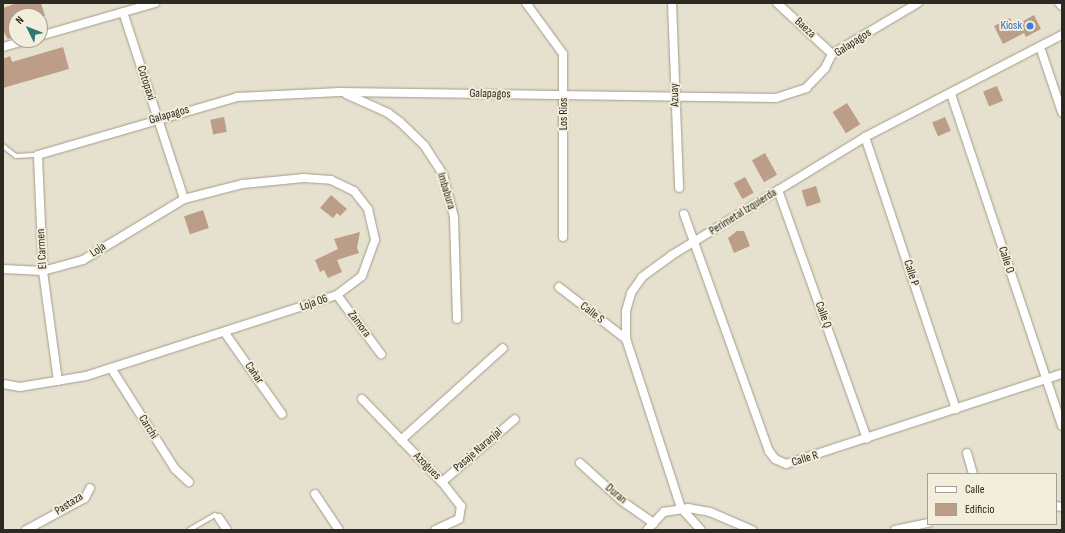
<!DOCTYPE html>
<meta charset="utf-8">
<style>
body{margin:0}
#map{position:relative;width:1065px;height:533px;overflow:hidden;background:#e6e0ce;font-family:"Sofia Sans Condensed",sans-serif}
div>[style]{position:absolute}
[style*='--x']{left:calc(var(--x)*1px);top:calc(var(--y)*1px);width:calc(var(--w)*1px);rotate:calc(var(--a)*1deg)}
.building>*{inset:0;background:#bc9e88;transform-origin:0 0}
.roads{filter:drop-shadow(0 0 1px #a19c8a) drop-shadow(0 0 1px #a19c8a)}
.service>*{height:4px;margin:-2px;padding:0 2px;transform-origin:2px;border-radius:2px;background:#fff}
.minor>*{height:8px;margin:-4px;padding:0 4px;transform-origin:4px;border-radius:4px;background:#fff}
.dots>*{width:11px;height:11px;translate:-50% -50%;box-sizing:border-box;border:2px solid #f3eedb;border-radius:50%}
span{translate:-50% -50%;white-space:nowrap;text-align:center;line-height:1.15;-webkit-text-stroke:4px #f3eedb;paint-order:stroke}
.shop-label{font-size:12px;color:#366cbe}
.right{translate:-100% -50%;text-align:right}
.street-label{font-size:12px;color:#2b2922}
.frame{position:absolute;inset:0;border:4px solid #2b2922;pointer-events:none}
.legend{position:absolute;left:927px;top:473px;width:130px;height:52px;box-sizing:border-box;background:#f3eedb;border:1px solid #a39f91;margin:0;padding:5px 7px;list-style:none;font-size:12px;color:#2b2922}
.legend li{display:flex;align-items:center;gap:8px;height:20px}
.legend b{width:20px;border:1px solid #a39f91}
.north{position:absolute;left:8px;top:8px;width:40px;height:40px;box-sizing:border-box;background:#f3eedb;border:1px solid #a39f91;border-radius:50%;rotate:313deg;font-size:11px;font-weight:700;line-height:16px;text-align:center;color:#2b2922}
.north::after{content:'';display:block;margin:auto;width:14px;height:18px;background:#2f7872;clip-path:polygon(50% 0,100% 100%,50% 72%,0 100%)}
</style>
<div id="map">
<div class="building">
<div style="clip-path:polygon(17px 3px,41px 3px,45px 16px,16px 16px,16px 36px,8px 39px,3px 31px,3px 8px)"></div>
<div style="clip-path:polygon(1034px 15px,1041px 29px,1026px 37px,1024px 33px,1003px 44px,994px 26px,1010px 18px,1014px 26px)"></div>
<div style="clip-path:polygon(63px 47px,69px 69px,3px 88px,3px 59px,10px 56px,12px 62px)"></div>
<div style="left:997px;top:86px;width:16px;height:15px;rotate:68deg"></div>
<div style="left:847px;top:103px;width:25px;height:17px;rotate:58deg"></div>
<div style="left:224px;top:117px;width:15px;height:14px;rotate:79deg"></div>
<div style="left:945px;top:117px;width:15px;height:14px;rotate:67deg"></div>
<div style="left:765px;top:153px;width:25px;height:15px;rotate:61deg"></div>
<div style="left:745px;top:177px;width:18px;height:13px;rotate:61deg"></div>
<div style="left:816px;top:186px;width:17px;height:15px;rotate:73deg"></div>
<div style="clip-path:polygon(331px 195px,347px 209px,340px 216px,337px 213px,333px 218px,320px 208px)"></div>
<div style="left:203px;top:210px;width:19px;height:20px;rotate:72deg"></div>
<div style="clip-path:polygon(737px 231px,744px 231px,750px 246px,734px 253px,728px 238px)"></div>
<div style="clip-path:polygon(360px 232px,357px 248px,359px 253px,337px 260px,342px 272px,328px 278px,324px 270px,320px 272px,315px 260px,338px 249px,334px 239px)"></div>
</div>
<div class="roads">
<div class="service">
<div style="--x:3;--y:146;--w:16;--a:38"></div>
<div style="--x:16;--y:156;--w:22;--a:-3"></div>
<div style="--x:189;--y:530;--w:30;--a:-30"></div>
<div style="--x:215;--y:515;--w:5;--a:37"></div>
</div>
<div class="minor">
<div style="--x:526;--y:3;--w:63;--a:54"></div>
<div style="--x:563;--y:54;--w:183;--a:90"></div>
<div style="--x:672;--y:3;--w:185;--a:87.8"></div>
<div style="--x:777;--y:3;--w:75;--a:42.8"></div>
<div style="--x:1059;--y:3;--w:4;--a:45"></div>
<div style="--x:123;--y:12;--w:197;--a:71.9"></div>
<div style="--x:40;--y:36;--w:120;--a:-16"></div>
<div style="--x:3;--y:47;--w:26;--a:-16"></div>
<div style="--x:1040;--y:47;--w:69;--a:71.3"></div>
<div style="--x:346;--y:94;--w:46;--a:24.3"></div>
<div style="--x:388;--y:113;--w:15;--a:37"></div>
<div style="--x:400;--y:122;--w:33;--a:44"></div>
<div style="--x:424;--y:145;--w:35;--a:57"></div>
<div style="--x:443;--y:174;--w:44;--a:75.7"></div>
<div style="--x:454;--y:217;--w:102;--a:88.3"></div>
<div style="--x:951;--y:94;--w:350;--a:71.5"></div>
<div style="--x:865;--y:137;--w:287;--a:71.5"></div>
<div style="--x:778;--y:190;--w:264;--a:70.3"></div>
<div style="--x:684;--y:214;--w:252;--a:70.3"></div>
<div style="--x:769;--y:451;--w:10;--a:53"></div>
<div style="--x:775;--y:459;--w:12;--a:24"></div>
<div style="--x:786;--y:464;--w:290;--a:-18.1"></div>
<div style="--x:3;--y:269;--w:40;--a:2.9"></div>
<div style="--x:43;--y:271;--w:41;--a:-15.4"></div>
<div style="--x:83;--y:260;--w:118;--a:-31.1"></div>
<div style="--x:184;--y:199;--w:61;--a:-14.3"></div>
<div style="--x:243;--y:184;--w:61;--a:-5.6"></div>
<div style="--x:304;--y:178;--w:27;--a:4"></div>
<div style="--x:331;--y:180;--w:25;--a:26"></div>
<div style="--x:354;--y:191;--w:23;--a:52"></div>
<div style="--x:368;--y:209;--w:32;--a:77"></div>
<div style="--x:375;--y:240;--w:38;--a:110"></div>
<div style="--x:362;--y:276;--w:31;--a:143"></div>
<div style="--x:337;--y:295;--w:264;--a:162.1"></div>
<div style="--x:86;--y:376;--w:67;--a:170.5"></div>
<div style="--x:20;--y:387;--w:17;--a:-170"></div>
<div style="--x:559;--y:287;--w:85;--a:37.8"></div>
<div style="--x:337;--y:295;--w:74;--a:53.3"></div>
<div style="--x:225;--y:333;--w:99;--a:54.9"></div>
<div style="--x:111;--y:368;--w:120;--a:57.6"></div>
<div style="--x:175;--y:469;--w:19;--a:43"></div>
<div style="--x:58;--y:381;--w:111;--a:-97.8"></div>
<div style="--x:43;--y:271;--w:116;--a:-92.5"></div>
<div style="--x:38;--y:155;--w:207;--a:-16.2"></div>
<div style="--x:237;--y:97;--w:103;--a:-2.8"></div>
<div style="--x:340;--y:92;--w:436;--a:0.8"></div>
<div style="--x:776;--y:98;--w:32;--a:-18"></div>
<div style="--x:806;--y:88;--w:28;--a:-46"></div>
<div style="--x:825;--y:68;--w:16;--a:-63"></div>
<div style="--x:832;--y:54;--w:100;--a:-30.7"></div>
<div style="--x:362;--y:399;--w:115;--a:46.1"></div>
<div style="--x:442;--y:482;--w:31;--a:52"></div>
<div style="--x:461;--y:506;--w:13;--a:99"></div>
<div style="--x:459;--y:519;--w:26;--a:155"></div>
<div style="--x:401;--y:440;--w:137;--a:-42"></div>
<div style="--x:967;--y:453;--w:22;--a:74"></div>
<div style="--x:580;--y:463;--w:57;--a:42.1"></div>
<div style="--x:622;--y:501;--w:39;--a:35"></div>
<div style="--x:442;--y:482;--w:96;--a:-40.8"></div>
<div style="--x:315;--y:494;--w:43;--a:56.3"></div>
<div style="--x:1056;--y:506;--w:6;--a:9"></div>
<div style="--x:219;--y:518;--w:14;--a:56"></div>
<div style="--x:26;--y:530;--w:67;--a:-28.5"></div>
<div style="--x:85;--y:498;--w:11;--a:-63"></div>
<div style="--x:647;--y:530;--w:25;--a:-47"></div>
<div style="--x:664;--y:512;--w:24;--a:-9"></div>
<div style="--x:688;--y:508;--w:22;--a:10"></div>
<div style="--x:710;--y:512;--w:46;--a:23.2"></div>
<div style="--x:701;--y:530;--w:30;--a:-132"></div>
<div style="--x:681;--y:508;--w:178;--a:-108"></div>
<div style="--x:626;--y:339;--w:28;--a:-90"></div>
<div style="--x:626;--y:311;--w:19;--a:-74"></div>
<div style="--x:631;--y:293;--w:19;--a:-55"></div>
<div style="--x:642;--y:277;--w:37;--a:-36"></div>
<div style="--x:672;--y:255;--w:226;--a:-31.4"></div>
<div style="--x:865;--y:137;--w:222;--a:-27.4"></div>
<div style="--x:895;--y:530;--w:34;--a:-12"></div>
</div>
</div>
<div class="dots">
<div style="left:1030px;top:26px;background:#3f7fe0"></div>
</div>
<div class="shop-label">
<span class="right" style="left:1022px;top:26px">Kiosk</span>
</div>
<div class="street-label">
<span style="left:805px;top:28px;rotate:43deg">Baeza</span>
<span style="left:853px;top:43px;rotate:-33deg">Galapagos</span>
<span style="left:146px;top:83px;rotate:72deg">Cotopaxi</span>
<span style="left:490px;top:94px;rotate:1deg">Galapagos</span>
<span style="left:675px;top:95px;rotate:-92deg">Azuay</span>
<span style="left:564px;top:114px;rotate:-90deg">Los Rios</span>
<span style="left:169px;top:115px;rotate:-16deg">Galapagos</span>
<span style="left:446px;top:191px;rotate:73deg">Imbabura</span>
<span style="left:743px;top:212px;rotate:-32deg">Perimetal Izquierda</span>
<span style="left:42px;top:249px;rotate:-93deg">El Carmen</span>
<span style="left:98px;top:250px;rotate:-34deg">Loja</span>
<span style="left:1006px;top:260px;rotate:72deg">Calle O</span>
<span style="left:911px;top:273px;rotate:72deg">Calle P</span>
<span style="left:314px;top:303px;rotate:-19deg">Loja 06</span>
<span style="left:592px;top:313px;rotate:38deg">Calle S</span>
<span style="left:823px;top:315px;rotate:70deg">Calle Q</span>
<span style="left:359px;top:324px;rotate:53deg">Zamora</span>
<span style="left:254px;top:373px;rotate:55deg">Cañar</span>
<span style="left:148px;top:427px;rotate:58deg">Carchi</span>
<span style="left:478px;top:450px;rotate:-41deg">Pasaje Naranjal</span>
<span style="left:805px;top:459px;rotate:-17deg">Calle R</span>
<span style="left:427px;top:466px;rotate:45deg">Azogues</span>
<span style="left:616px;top:494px;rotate:40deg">Duran</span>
<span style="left:69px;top:504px;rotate:-33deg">Pastaza</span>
</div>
<div class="frame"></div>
<ul class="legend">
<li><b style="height:5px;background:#fff"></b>Calle</li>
<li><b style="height:11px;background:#bc9e88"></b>Edificio</li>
</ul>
<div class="north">N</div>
</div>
